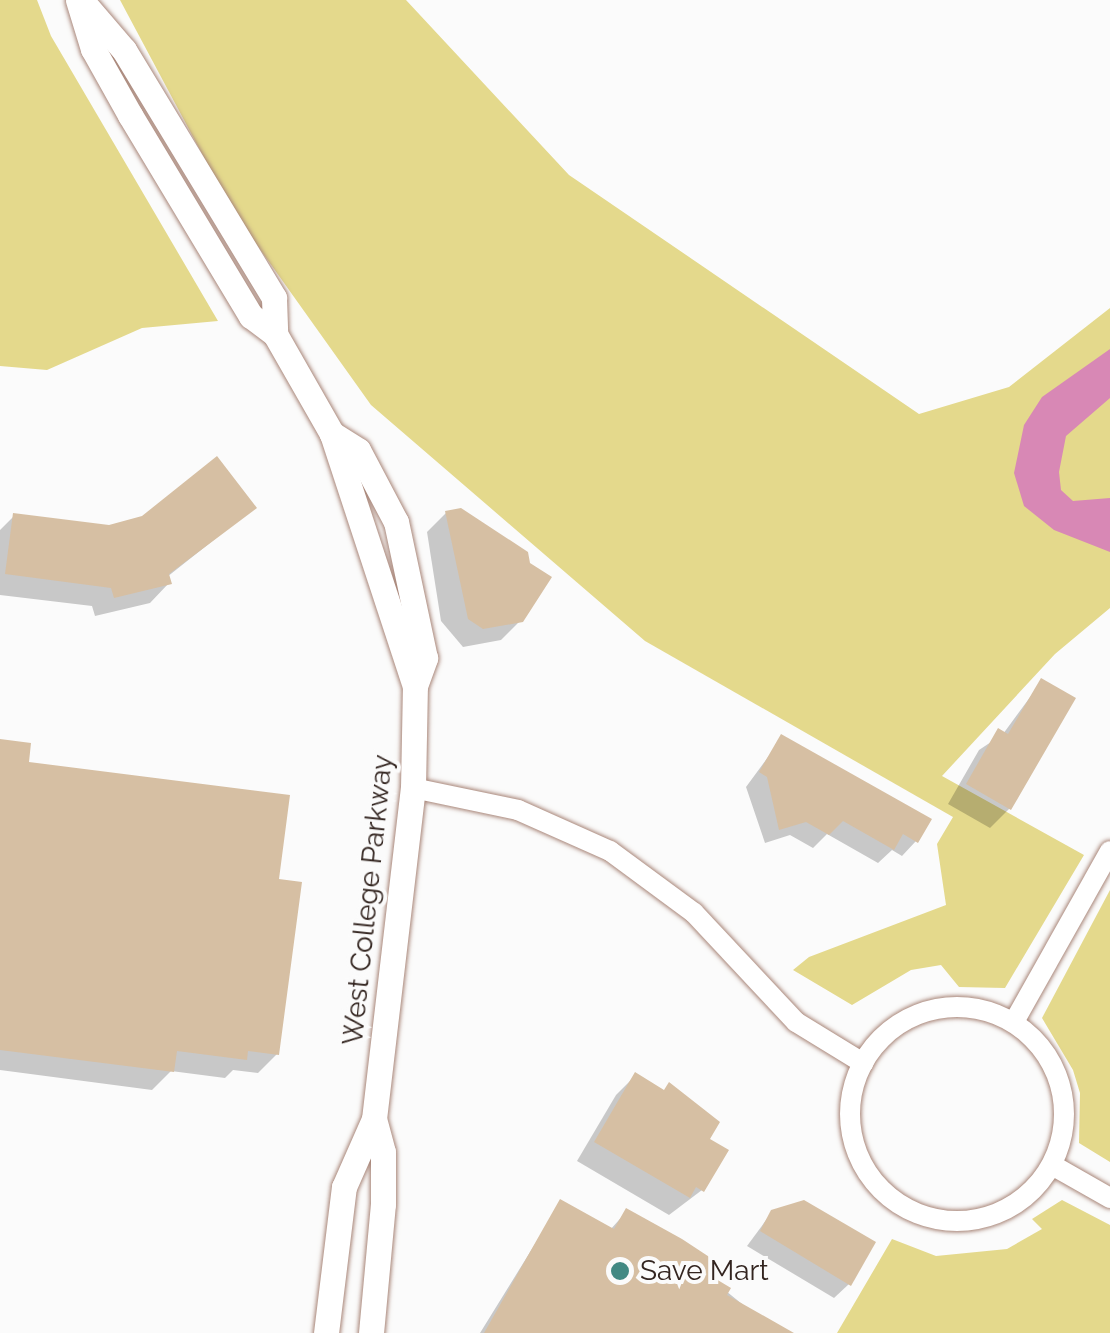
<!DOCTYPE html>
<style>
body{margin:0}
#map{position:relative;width:1110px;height:1333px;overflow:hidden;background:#fbfbfb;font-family:Raleway,sans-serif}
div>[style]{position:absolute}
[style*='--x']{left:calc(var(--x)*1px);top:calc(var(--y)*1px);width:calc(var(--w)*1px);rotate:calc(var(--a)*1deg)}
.green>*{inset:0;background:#e4d98c}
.water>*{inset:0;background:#d888b5}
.shadow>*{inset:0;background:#0003}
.building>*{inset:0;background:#d6bfa3}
.roads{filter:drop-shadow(0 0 2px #a9877a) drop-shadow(0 0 2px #a9877a)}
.minor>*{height:20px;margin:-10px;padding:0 10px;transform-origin:10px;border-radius:10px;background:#fff}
.minor>.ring{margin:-10px;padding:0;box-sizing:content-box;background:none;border:20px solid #fff;border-radius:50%}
.tertiary>*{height:25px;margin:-12.5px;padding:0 12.5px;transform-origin:12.5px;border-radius:12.5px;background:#fff}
.dots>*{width:28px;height:28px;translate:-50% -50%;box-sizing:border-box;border:5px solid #fbfbfb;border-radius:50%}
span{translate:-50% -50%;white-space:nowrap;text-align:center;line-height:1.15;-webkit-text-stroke:8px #fbfbfb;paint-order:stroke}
.street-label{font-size:28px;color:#332520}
.poi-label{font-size:28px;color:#332520}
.left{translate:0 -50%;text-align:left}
</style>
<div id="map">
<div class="green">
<div style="clip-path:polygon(0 0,37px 0,51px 36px,218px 321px,142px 328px,47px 370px,0 366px)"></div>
<div style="clip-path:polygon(120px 0,406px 0,569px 175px,919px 414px,1009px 387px,1110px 308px,1110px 608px,1055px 654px,942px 776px,1084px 855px,1005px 988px,959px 987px,941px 965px,911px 970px,852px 1005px,793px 970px,809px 957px,946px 905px,937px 844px,953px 817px,645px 641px,371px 405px,232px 210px)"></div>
<div style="clip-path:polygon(1110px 890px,1110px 1162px,1079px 1143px,1080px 1093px,1073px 1070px,1042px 1018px)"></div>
<div style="clip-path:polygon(1062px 1200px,1110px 1225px,1110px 1333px,837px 1333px,892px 1239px,936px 1256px,1007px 1249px,1042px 1229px,1032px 1219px)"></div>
</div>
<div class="water">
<div style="clip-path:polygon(1110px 349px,1110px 398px,1066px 436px,1059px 472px,1061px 490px,1073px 501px,1110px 498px,1110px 552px,1054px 530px,1024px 506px,1014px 473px,1024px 425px,1042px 397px)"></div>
</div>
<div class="shadow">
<div style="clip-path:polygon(254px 508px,167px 577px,169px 583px,150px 603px,95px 616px,92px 606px,0 595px,0 530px,14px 516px,109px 528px)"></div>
<div style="clip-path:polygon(446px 513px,521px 620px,501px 640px,463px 647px,441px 621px,427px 532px)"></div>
<div style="clip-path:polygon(1042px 681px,1009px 809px,990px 828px,948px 804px,979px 750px,1003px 734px)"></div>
<div style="clip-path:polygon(782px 738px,916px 841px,902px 856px,892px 850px,878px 863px,827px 834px,813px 848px,790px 835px,765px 843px,746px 787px)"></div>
<div style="clip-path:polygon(0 742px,26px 764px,276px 881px,277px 1054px,258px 1073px,233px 1070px,225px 1078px,171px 1071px,152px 1090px,0 1070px)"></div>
<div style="clip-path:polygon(635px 1076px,706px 1140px,702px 1190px,669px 1215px,577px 1161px,616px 1095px)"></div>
<div style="clip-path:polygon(561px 1202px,610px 1230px,627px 1211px,778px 1333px,480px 1333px)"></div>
<div style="clip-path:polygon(772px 1212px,849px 1284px,834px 1298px,747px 1246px)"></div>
</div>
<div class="building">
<div style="clip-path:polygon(217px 456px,257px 508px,169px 574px,172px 584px,114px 598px,111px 588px,5px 574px,13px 513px,109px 525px,142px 516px)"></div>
<div style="clip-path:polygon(461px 508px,528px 552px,530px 563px,552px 577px,523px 622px,483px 629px,468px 619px,445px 511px)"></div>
<div style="clip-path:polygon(1041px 678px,1076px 698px,1011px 810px,966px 784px,998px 728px,1008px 734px)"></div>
<div style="clip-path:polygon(781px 734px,932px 819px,918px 843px,903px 834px,894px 850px,843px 821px,829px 835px,806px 822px,779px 830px,767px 777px,759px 772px)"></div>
<div style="clip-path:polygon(0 739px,31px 743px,29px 762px,290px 795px,279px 879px,302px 882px,279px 1055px,248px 1051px,247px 1060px,177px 1051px,174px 1072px,0 1050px)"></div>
<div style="clip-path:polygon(635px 1072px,664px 1090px,669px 1082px,720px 1122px,710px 1139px,729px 1150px,704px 1192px,696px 1187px,690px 1198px,594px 1142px)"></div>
<div style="clip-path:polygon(560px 1199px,614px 1229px,626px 1208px,682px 1239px,723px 1266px,716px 1279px,731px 1288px,727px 1295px,794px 1333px,484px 1333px)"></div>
<div style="clip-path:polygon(804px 1200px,876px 1242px,851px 1286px,760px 1231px,771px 1210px)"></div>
</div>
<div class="roads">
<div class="minor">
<div style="--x:413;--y:788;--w:107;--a:11.8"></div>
<div style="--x:518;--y:810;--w:101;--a:24"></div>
<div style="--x:610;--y:851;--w:104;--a:36.4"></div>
<div style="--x:694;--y:913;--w:149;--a:46.9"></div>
<div style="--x:796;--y:1022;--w:79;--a:31.5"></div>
<div class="ring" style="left:850px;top:1007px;width:194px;height:194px"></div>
<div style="--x:1014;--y:1022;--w:196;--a:-60.7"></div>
<div style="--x:1052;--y:1165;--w:67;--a:29.6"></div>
</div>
<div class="tertiary">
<div style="--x:78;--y:0;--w:51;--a:73"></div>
<div style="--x:93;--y:49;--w:76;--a:60.7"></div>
<div style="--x:130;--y:115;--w:235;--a:59"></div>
<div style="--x:251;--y:316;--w:30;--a:37"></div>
<div style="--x:275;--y:334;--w:115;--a:60.3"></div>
<div style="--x:332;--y:434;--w:265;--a:71.8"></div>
<div style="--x:81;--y:0;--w:66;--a:49.3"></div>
<div style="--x:124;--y:50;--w:290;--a:58.8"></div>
<div style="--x:274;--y:298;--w:36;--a:88"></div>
<div style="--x:326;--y:1333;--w:147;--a:-83"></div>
<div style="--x:344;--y:1187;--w:74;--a:-66.2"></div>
<div style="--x:374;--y:1119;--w:333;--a:-83.3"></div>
<div style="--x:413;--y:788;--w:102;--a:-88.9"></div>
<div style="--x:415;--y:686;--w:30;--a:-70"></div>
<div style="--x:425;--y:658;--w:139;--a:-102"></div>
<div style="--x:396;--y:522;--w:81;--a:-117.8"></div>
<div style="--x:358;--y:450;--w:31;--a:-148"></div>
<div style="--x:371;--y:1333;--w:130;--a:-84.7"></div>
<div style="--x:383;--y:1204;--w:52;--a:-90"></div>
<div style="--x:383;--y:1152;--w:34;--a:-105"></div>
</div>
</div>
<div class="dots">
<div style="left:620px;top:1271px;background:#428983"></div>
</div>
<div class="street-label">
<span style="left:368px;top:900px;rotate:-84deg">West College Parkway</span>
</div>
<div class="poi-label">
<span class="left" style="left:640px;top:1271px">Save Mart</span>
</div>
</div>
